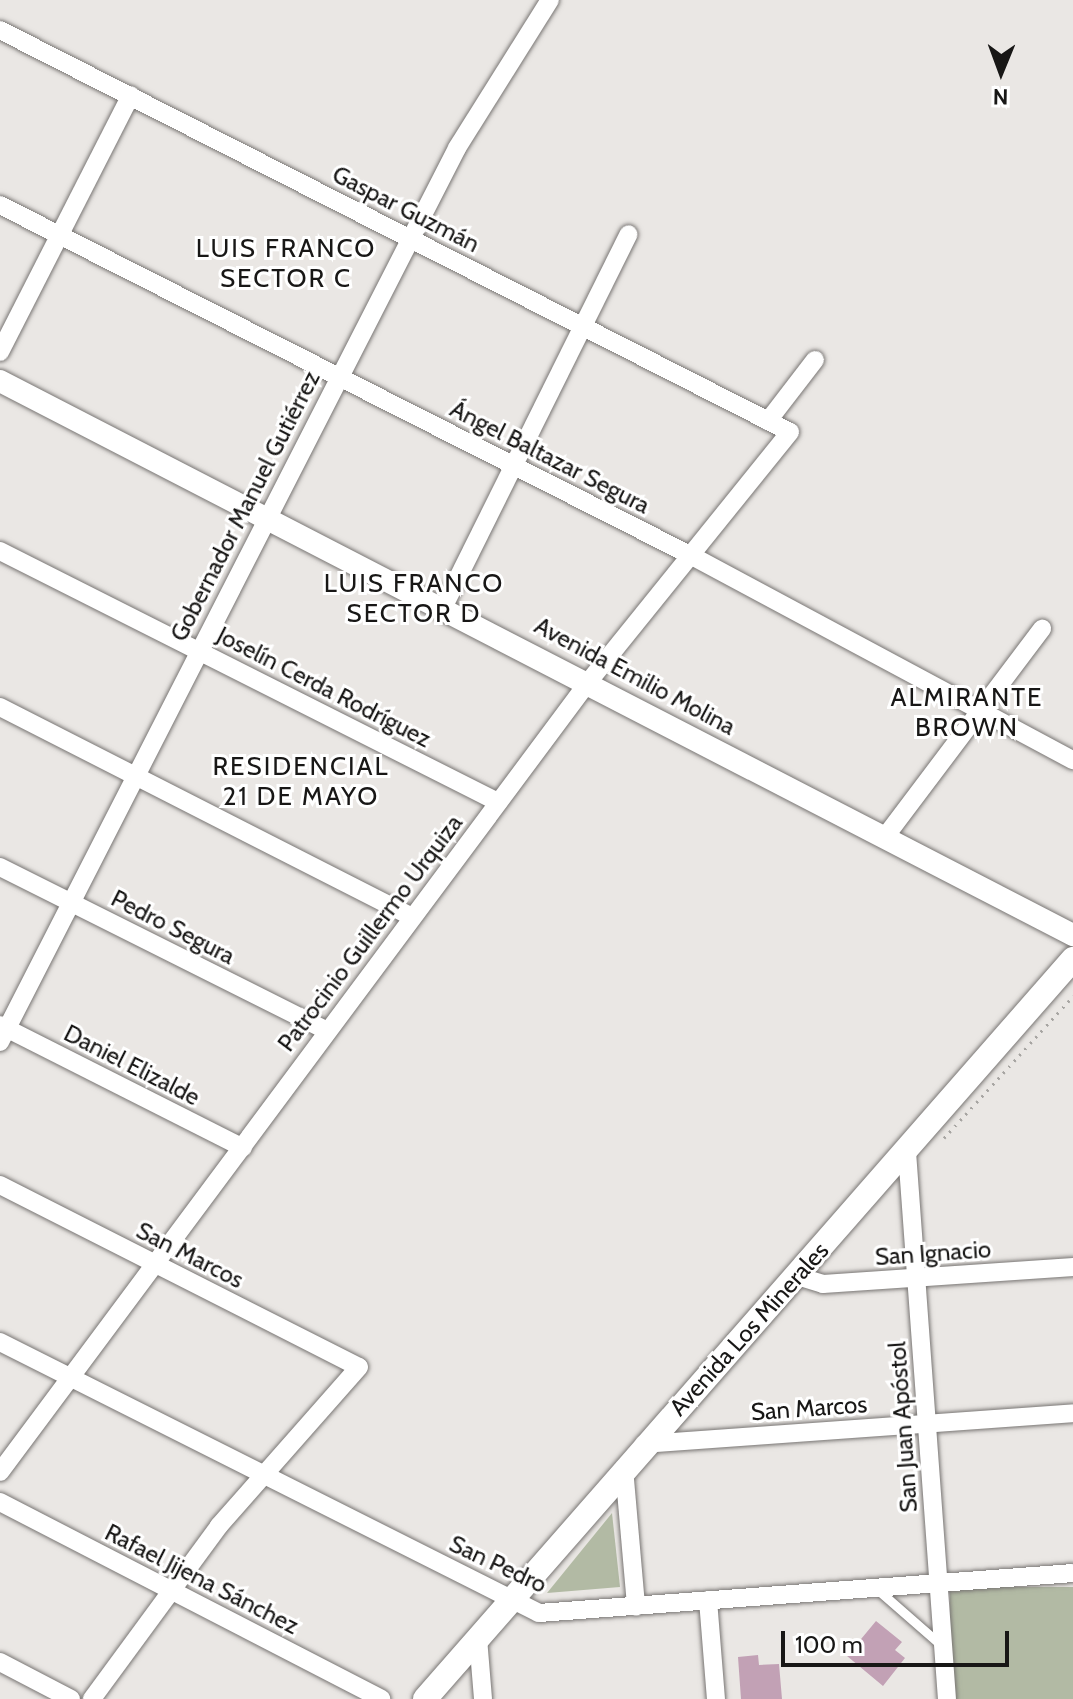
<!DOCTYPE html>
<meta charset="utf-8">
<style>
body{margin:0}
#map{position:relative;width:1073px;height:1699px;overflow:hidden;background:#eae7e4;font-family:Cabin,sans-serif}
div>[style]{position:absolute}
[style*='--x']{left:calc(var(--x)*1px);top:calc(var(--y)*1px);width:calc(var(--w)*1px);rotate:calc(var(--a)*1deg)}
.green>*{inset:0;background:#b2baa4;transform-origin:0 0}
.building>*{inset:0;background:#c2a1b5}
.path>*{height:3px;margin-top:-1.5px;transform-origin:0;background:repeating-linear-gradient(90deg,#a7a5a2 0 2px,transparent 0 8px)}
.roads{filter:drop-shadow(0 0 2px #787573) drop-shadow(0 0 2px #787573)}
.service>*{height:9px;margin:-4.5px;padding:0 4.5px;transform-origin:4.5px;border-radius:4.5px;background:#fff}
.minor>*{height:18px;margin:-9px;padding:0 9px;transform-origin:9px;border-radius:9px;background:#fff}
.tertiary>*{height:22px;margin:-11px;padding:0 11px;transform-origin:11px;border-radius:11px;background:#fff}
.secondary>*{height:24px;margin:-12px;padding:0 12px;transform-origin:12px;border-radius:12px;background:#fff}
span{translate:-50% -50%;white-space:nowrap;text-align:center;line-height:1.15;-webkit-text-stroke:6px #fff;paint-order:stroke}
.street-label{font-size:24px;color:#181716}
.neighbourhood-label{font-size:26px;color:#181716;letter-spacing:2px}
.north{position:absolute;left:961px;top:32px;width:80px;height:80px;-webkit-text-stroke:6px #fff;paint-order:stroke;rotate:181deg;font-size:22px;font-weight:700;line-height:32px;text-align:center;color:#181716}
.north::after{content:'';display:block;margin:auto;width:28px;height:36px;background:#181716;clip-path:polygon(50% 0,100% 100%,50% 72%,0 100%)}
.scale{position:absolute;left:781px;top:1631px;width:228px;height:36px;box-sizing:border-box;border:4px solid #181716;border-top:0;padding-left:10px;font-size:24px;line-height:28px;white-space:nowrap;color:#181716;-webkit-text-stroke:6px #fff;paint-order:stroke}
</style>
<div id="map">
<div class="green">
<div style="clip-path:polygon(612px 1513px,620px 1587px,547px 1593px)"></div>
<div style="left:1073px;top:1587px;width:112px;height:123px;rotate:90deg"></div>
</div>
<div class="building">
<div style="clip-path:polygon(876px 1621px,902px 1642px,895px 1650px,905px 1658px,883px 1686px,847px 1656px)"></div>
<div style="clip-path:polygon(758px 1655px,759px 1665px,779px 1664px,782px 1699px,741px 1699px,738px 1657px)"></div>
</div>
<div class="path">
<div style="--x:944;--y:1138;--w:192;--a:-47.7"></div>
</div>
<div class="roads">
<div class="service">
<div style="--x:878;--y:1590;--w:85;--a:41.2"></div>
</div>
<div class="minor">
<div style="--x:0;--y:30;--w:886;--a:26.97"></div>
<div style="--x:790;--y:432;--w:320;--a:128.9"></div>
<div style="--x:589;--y:681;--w:986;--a:126.67"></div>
<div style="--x:0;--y:205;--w:776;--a:26.9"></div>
<div style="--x:692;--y:556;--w:432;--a:28.2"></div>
<div style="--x:0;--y:352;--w:288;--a:-63"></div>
<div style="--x:768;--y:421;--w:77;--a:-52.4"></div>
<div style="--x:0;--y:551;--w:558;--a:26.75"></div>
<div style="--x:444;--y:606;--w:415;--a:-63.6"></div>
<div style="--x:0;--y:707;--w:461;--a:27"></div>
<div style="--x:885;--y:837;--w:261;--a:-53"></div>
<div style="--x:0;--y:867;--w:364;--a:26.6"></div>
<div style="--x:0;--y:1025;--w:272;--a:26.8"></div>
<div style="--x:0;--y:1042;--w:1004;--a:-62.92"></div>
<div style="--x:457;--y:148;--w:175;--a:-57.9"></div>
<div style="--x:907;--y:1152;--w:548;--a:85.82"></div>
<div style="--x:0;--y:1185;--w:402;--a:26.9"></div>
<div style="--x:359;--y:1367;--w:212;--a:131.4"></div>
<div style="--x:219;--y:1526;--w:215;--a:126.3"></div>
<div style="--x:797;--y:1276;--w:27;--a:17"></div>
<div style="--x:823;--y:1284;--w:251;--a:-3.9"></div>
<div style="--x:0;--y:1342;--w:603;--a:26.69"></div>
<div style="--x:539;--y:1613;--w:535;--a:-4.28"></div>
<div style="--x:644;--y:1444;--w:430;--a:-4.1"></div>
<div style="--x:624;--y:1468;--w:139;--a:85"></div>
<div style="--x:0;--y:1502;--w:429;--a:27.3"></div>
<div style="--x:708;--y:1600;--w:99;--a:85.4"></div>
<div style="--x:478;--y:1638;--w:61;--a:85.3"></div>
<div style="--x:0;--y:1662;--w:80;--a:27.5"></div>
</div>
<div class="tertiary">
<div style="--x:0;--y:381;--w:1208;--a:27.31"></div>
</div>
<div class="secondary">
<div style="--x:425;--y:1699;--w:984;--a:-48.79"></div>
</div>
</div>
<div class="street-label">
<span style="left:406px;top:209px;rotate:27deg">Gaspar Guzmán</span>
<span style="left:550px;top:457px;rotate:27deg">Ángel Baltazar Segura</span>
<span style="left:245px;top:506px;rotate:-63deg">Gobernador Manuel Gutiérrez</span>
<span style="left:635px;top:676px;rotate:28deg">Avenida Emilio Molina</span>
<span style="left:324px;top:687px;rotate:27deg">Joselín Cerda Rodríguez</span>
<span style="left:173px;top:927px;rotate:27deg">Pedro Segura</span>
<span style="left:370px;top:933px;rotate:-53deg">Patrocinio Guillermo Urquiza</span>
<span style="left:132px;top:1065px;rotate:27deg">Daniel Elizalde</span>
<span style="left:933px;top:1253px;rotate:-4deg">San Ignacio</span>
<span style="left:190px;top:1255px;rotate:27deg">San Marcos</span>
<span style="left:749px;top:1329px;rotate:-48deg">Avenida Los Minerales</span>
<span style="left:809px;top:1408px;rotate:-4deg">San Marcos</span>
<span style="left:903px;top:1427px;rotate:-94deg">San Juan Apóstol</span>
<span style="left:498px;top:1564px;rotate:25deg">San Pedro</span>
<span style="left:202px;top:1579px;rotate:27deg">Rafael Jijena Sánchez</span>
</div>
<div class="neighbourhood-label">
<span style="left:286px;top:264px">LUIS FRANCO<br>SECTOR C</span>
<span style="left:414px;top:599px">LUIS FRANCO<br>SECTOR D</span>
<span style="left:967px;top:713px">ALMIRANTE<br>BROWN</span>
<span style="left:301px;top:782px">RESIDENCIAL<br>21 DE MAYO</span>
</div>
<div class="north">N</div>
<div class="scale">100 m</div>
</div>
